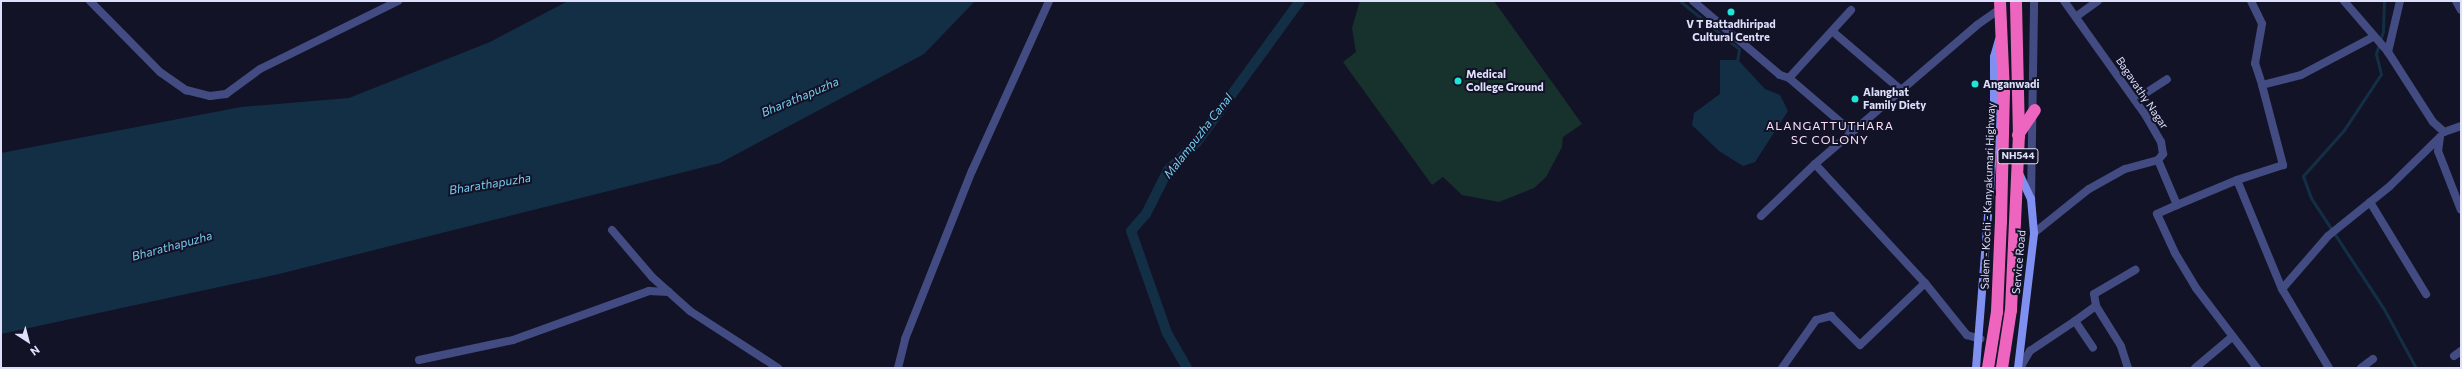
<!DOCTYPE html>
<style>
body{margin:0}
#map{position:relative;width:2462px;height:369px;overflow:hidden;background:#131328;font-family:Commissioner,sans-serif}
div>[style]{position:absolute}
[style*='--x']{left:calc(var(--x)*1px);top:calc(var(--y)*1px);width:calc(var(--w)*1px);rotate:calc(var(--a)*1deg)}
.green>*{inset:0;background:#17312c}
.water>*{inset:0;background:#132f46}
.stream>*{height:3px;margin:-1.5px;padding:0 1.5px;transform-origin:1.5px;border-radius:1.5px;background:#132f46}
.canal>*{height:10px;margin:-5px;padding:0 5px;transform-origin:5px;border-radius:5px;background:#132f46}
.street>*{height:8px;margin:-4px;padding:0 4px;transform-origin:4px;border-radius:4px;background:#434c82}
.secondary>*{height:8px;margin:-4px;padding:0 4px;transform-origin:4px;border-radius:4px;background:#7f90f1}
.highway>*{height:12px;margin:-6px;padding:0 6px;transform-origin:6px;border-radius:6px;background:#ee65bf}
.dots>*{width:11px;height:11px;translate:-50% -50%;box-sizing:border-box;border:2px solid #131328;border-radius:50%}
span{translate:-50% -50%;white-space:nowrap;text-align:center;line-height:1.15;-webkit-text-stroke:4px #131328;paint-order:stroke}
.shield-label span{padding:1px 3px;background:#131328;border:1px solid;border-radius:3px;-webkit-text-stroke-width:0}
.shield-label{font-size:10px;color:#dddffb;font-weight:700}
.poi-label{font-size:11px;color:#dddffb;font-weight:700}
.left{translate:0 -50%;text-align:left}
.street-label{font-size:11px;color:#dddffb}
.water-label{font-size:12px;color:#77cdf0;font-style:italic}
.neighbourhood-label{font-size:12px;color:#fcdff6;letter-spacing:1px}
.frame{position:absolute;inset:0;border:2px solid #dddffb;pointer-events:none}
.north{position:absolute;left:8px;top:321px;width:40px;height:40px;-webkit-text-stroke:3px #131328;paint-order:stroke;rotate:144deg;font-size:11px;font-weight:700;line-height:16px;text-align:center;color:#dddffb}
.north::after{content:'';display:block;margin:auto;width:14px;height:18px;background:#dddffb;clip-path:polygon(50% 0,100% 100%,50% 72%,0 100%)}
</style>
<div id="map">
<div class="green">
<div style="clip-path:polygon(1360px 1px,1494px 1px,1582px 124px,1563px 137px,1562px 147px,1546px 177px,1534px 188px,1499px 202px,1462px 195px,1443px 177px,1432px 185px,1343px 62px,1356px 52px,1352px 28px)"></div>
</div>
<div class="water">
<div style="clip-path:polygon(568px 1px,975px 1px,924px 54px,720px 163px,279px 274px,1px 334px,1px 153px,241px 107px,349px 98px,490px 42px)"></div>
<div style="clip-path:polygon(1720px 60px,1738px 60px,1765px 89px,1780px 95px,1788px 111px,1755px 162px,1743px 166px,1719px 151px,1692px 125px,1694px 113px,1720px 94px)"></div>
</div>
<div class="stream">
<div style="--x:1680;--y:1;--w:76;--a:39.1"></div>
<div style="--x:1739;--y:49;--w:13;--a:99"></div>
<div style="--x:2384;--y:1;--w:30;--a:92"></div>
<div style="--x:2383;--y:31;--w:24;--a:107"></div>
<div style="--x:2376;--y:54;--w:21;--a:76"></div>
<div style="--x:2381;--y:74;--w:67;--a:123.5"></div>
<div style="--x:2344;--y:130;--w:62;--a:131.7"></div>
<div style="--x:2303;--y:176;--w:23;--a:70"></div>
<div style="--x:2311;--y:198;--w:133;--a:56.7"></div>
<div style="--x:2384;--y:309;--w:67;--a:61.5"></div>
</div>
<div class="canal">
<div style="--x:1187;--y:368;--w:40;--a:-119.7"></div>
<div style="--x:1167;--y:333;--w:108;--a:-109.4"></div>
<div style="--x:1131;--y:231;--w:23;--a:-49"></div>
<div style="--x:1146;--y:214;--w:49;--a:-63.4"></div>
<div style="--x:1168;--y:170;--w:40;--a:-44"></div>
<div style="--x:1197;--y:142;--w:175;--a:-53.9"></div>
</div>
<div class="street">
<div style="--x:90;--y:1;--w:100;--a:45.4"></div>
<div style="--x:160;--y:72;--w:32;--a:35"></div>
<div style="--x:186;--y:90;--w:25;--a:14"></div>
<div style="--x:210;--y:96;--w:16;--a:-7"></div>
<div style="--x:226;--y:94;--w:42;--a:-36.3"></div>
<div style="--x:260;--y:69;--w:154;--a:-26.2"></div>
<div style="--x:1693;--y:1;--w:114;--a:40.4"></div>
<div style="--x:1780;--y:75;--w:9;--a:18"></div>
<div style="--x:1789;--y:78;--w:92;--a:-47.6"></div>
<div style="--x:2251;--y:1;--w:25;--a:64"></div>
<div style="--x:2262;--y:24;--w:40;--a:100"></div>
<div style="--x:2255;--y:63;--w:23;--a:72"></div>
<div style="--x:2262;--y:85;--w:40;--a:-14.4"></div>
<div style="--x:2301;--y:75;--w:81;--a:-27.8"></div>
<div style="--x:2344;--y:1;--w:67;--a:49.2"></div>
<div style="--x:2388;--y:52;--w:83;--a:57.3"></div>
<div style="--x:2433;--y:122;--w:15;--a:42"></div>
<div style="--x:2444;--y:132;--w:18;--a:-19"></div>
<div style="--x:2456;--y:1;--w:10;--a:61"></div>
<div style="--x:2077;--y:16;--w:26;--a:-36"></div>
<div style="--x:1832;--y:31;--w:91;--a:40.5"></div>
<div style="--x:2388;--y:52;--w:52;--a:-76.8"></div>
<div style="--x:1789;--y:78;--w:83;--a:40.6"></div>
<div style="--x:2262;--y:85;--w:83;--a:75.3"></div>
<div style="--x:2283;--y:165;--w:48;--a:161.9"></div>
<div style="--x:2237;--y:180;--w:118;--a:67.6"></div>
<div style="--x:2135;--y:100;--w:38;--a:-33"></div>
<div style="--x:2440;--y:137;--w:14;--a:98"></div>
<div style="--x:2438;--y:151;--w:63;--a:68.7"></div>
<div style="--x:2158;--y:160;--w:49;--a:67.1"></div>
<div style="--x:2177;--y:205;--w:22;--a:156"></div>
<div style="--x:2157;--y:214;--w:43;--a:65.2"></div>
<div style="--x:2175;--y:253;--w:41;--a:59"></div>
<div style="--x:2196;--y:288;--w:101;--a:52.7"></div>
<div style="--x:1815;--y:164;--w:162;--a:47.3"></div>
<div style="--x:1925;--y:283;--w:67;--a:51.1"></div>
<div style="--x:1967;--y:335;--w:14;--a:17"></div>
<div style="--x:2031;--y:199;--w:198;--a:-89.1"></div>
<div style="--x:2370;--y:202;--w:108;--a:58.7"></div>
<div style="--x:2177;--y:205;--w:65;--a:-22.6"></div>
<div style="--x:1761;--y:216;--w:75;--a:-43.9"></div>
<div style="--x:1815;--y:164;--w:213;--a:-40.6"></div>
<div style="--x:1977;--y:25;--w:28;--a:-35"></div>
<div style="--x:612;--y:230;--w:62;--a:49.6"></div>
<div style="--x:652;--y:277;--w:51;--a:41.8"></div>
<div style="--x:690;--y:311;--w:105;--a:32.9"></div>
<div style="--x:2034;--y:233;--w:70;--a:-38.7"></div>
<div style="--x:2089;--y:189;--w:41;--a:-29.1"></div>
<div style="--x:2125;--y:169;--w:34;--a:-15"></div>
<div style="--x:2158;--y:160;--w:8;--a:-50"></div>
<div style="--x:2163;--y:154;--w:12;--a:-99"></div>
<div style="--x:2161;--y:142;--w:34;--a:-120"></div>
<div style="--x:2144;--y:113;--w:138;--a:-125.5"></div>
<div style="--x:2075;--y:321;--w:26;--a:-36"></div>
<div style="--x:2454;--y:356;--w:9;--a:-36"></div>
<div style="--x:419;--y:360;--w:96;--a:-12"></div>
<div style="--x:513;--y:340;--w:145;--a:-19.8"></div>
<div style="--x:649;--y:291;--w:20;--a:3"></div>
<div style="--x:898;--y:368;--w:30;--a:-76"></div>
<div style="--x:905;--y:339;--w:181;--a:-68.3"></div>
<div style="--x:972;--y:171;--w:187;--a:-65.6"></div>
<div style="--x:1782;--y:368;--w:59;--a:-54.7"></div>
<div style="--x:1816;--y:320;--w:16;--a:-15"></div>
<div style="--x:1831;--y:316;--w:41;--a:45"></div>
<div style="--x:1860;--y:345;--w:90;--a:-43.6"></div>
<div style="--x:2020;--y:368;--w:20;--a:-60"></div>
<div style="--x:2030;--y:351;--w:54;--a:-33.7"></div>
<div style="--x:2075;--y:321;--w:32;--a:56"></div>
<div style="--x:2128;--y:368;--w:23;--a:-108"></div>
<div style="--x:2121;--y:346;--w:47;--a:-122"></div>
<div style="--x:2096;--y:306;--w:12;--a:-99"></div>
<div style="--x:2094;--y:294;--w:48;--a:-30.3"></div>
<div style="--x:2195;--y:368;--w:48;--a:-40"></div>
<div style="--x:2329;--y:368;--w:92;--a:-120.7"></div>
<div style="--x:2282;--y:289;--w:70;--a:-49"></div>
<div style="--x:2328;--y:236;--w:80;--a:-38.9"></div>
<div style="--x:2390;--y:186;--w:67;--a:-44.4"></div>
<div style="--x:2361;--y:368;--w:15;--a:-37"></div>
</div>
<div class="secondary">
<div style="--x:1976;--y:368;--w:231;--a:-85.5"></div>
<div style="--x:1994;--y:138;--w:81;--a:-90"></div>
<div style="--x:1994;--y:57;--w:18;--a:-74"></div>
<div style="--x:2018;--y:368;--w:136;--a:-83.2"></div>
<div style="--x:2034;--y:233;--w:34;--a:-95"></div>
<div style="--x:2031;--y:199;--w:29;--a:-115"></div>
</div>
<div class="highway">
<div style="--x:2018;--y:135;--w:30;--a:-56"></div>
<div style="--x:1988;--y:368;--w:57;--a:-80.9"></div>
<div style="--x:1997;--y:312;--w:90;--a:-87.5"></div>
<div style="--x:2001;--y:222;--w:129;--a:-88.7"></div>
<div style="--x:2004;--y:93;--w:92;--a:-92.5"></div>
<div style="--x:2002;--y:368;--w:59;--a:-81.2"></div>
<div style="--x:2011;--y:310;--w:174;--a:-87.4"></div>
<div style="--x:2019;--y:136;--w:135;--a:-91.3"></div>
</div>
<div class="dots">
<div style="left:1731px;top:12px;background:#1ee7d8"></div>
<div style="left:1458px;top:81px;background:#1ee7d8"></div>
<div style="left:1975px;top:84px;background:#1ee7d8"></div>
<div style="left:1855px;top:99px;background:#1ee7d8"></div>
</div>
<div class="shield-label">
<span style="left:2018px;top:156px">NH544</span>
</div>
<div class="poi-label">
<span style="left:1731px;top:31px">V T Battadhiripad<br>Cultural Centre</span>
<span class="left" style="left:1466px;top:81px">Medical<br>College Ground</span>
<span class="left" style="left:1983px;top:84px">Anganwadi</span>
<span class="left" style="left:1863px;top:99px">Alanghat<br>Family Diety</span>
</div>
<div class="street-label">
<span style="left:2142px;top:93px;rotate:56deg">Bagavathy Nagar</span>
<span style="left:1988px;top:196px;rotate:-88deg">Salem - Kochi - Kanyakumari Highway</span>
<span style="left:2019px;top:262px;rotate:-85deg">Service Road</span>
</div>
<div class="water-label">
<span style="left:800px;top:97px;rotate:-23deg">Bharathapuzha</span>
<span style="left:1198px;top:136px;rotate:-52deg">Malampuzha Canal</span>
<span style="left:490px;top:184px;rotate:-9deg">Bharathapuzha</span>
<span style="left:172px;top:246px;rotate:-15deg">Bharathapuzha</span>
</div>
<div class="neighbourhood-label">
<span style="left:1830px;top:133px">ALANGATTUTHARA<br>SC COLONY</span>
</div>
<div class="frame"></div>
<div class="north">N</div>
</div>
